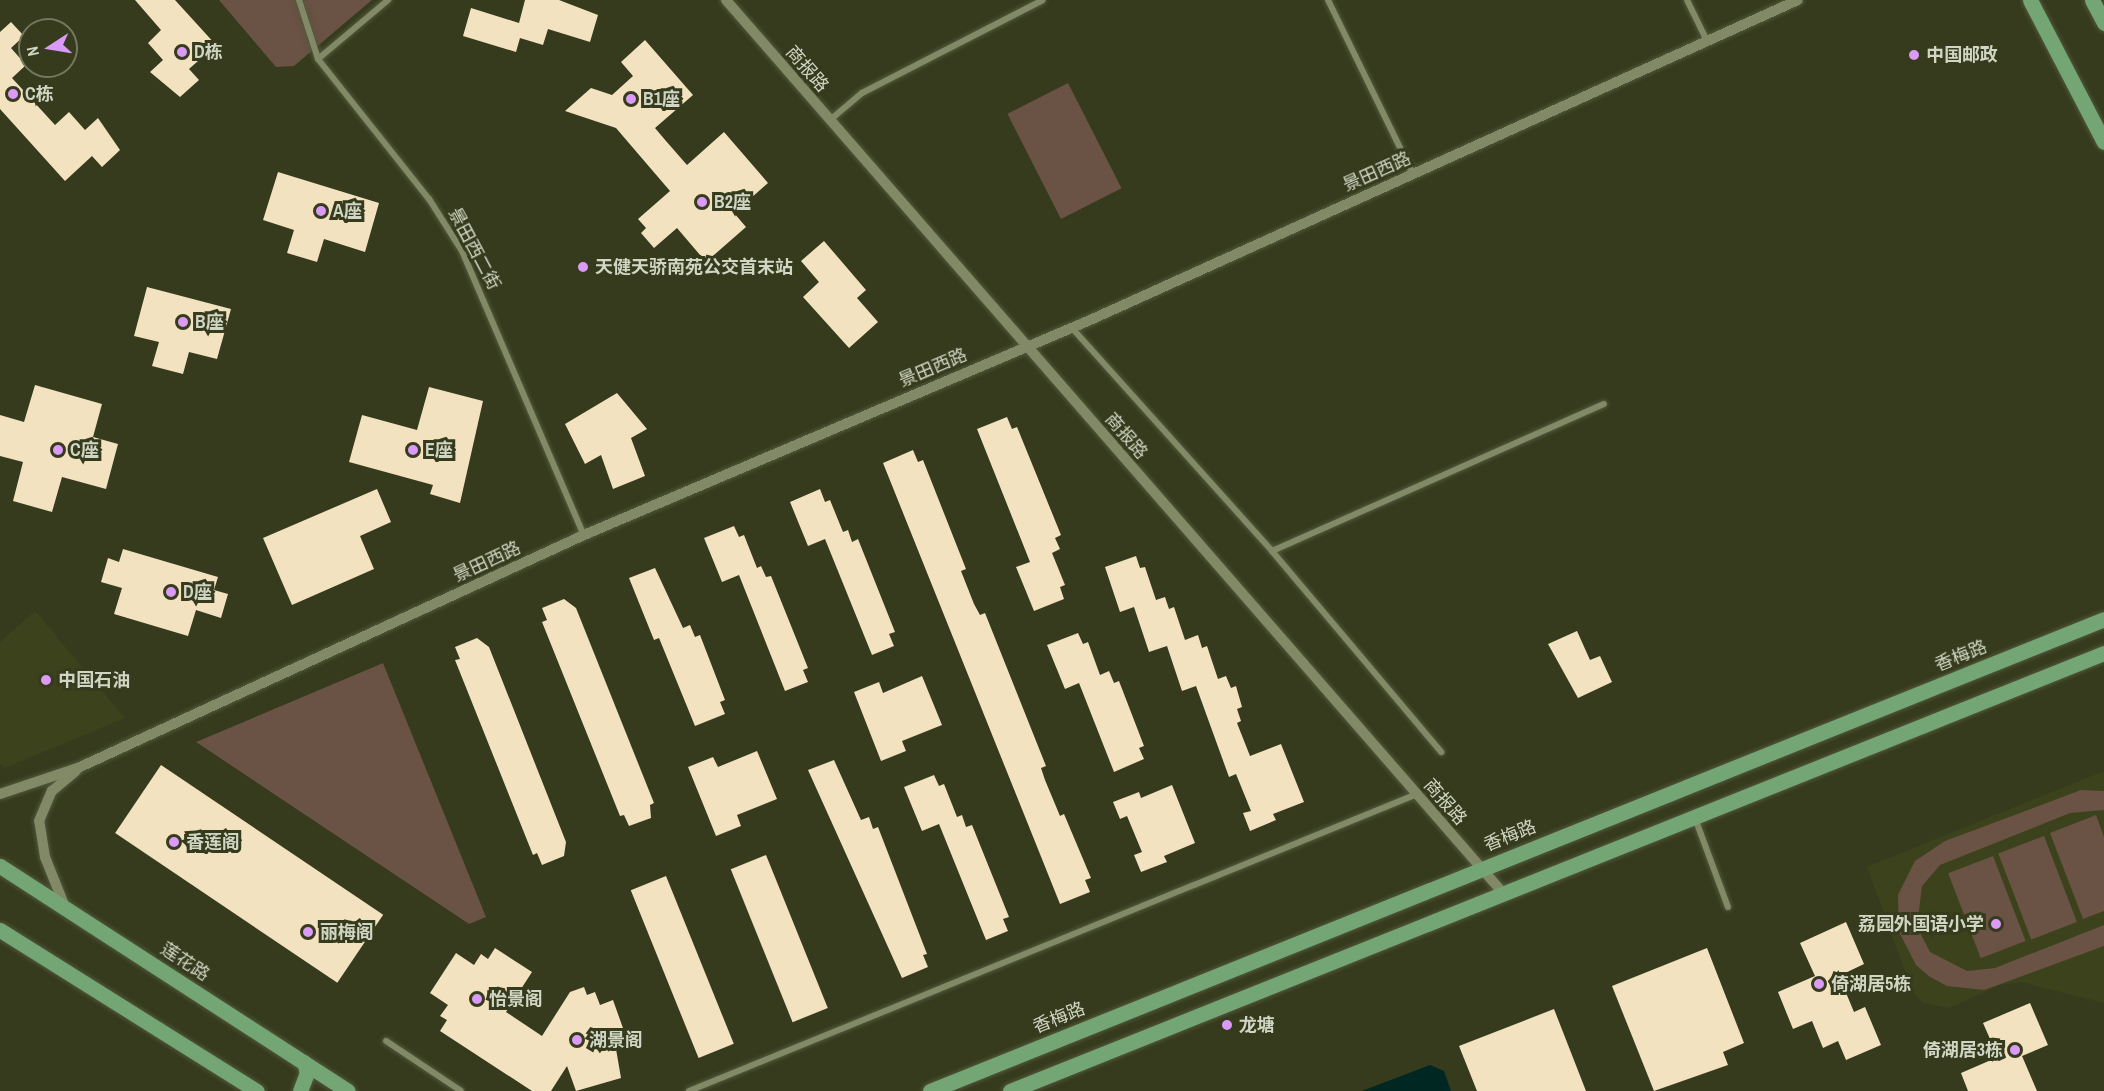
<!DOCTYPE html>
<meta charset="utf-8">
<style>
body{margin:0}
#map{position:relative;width:2104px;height:1091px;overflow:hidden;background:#353b1c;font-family:"Archivo Narrow","Noto Sans SC",sans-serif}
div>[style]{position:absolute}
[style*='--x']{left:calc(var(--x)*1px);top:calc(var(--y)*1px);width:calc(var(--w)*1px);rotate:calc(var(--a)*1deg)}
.built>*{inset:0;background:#3c431c}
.green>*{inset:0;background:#6a5244;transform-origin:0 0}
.water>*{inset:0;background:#002722}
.building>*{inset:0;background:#f3e2bf;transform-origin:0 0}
.roads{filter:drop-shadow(0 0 2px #53583d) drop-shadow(0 0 2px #53583d)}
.minor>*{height:6px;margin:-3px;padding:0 3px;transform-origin:3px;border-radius:3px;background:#828967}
.tertiary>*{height:10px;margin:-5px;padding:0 5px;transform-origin:5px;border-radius:5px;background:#828967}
.primary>*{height:15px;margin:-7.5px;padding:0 7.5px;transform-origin:7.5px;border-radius:7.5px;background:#74a675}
.dots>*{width:16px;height:16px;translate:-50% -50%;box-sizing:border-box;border:3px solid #353b1c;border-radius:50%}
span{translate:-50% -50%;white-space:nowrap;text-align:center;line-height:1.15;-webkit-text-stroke:6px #353b1c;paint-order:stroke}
.poi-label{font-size:18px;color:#d1d5c3;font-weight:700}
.left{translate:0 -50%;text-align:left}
.right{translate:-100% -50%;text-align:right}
.street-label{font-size:18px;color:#d1d5c3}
.north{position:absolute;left:18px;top:18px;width:60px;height:60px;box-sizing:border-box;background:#353b1c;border:2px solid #73795f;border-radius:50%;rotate:258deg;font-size:16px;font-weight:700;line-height:24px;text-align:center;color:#d1d5c3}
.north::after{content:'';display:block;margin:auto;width:21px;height:27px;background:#da9af6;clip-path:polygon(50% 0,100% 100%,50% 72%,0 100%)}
</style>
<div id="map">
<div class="built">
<div style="clip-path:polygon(35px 611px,125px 718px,5px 768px,0 764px,0 642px)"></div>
<div style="clip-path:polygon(2104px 771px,2104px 1003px,2021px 982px,2000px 985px,1949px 1008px,1923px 1003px,1912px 990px,1867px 867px)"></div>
</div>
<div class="green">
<div style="clip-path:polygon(219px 0,372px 0,294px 66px,276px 67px)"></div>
<div style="left:1068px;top:83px;width:118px;height:68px;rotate:63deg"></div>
<div style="clip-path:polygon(383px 663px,486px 917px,469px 924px,196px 742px)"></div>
<div style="clip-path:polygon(2081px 790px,2104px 791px,2104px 810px,2070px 813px,1940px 865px,1922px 886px,1917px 927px,1930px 952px,1967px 971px,1995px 968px,2104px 925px,2104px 946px,1984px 990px,1947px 986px,1930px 977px,1916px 965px,1899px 932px,1898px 895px,1915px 861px,1945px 841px)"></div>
<div style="clip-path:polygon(2096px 815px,2104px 837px,2104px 911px,2083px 919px,2050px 833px)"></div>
<div style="left:2044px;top:836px;width:92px;height:49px;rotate:69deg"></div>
<div style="left:1993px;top:856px;width:91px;height:48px;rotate:69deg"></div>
</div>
<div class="water">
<div style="clip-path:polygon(1430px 1065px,1444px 1071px,1451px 1091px,1362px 1091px)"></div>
</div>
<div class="building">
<div style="clip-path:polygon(135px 0,175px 0,216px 45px,189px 69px,199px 80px,180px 97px,150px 72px,163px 60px,148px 43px,161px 30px)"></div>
<div style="clip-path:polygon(525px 0,559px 0,598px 15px,590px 42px,548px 29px,543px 45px,520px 38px,516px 52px,463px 36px,471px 8px,519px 23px)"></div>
<div style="clip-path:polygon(11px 22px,24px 36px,11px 48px,26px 65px,12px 78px,55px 125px,69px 112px,85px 130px,98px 118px,120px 150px,102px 167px,92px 156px,65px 181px,0 109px,0 32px)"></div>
<div style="clip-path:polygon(645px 40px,693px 95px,655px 128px,666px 141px,687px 165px,724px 132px,768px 183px,734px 213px,746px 227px,706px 262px,677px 228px,654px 248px,641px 233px,646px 228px,638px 219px,670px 191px,616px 128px,565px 111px,591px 88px,612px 95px,633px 76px,621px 62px)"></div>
<div style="clip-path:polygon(278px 172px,379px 203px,365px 252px,324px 239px,317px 262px,287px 253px,294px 230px,263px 220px)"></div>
<div style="clip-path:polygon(824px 241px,866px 290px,857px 298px,878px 322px,849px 348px,803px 297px,819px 282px,801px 261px)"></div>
<div style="clip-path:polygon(147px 287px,231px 309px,217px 359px,189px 352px,183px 374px,152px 366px,159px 342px,134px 336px)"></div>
<div style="clip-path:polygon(35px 385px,102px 404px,93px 437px,118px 444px,106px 489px,62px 477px,52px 512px,13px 501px,23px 462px,0 456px,0 415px,24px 422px)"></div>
<div style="clip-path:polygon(429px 387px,483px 401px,460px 503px,430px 494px,433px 485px,349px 462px,362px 415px,417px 430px)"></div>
<div style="clip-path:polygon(617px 393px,647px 429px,631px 438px,645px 476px,613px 489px,601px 455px,585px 464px,565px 424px)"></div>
<div style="clip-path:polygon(1007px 417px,1012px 429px,1017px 427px,1061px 535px,1055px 538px,1060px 549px,1052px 553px,1065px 585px,1060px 587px,1064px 599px,1034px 611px,1016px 567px,1030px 562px,977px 429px)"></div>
<div style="clip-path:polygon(913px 450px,918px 462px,923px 460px,966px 569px,961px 571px,974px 604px,980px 615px,985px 613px,1046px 766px,1041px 768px,1045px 780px,1060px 816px,1064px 814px,1091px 878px,1085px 880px,1090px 892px,1060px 904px,883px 463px)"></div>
<div style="clip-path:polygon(377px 489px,391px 522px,360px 536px,374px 569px,292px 605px,263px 538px)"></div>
<div style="clip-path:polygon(820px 489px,825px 502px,830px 500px,843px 532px,848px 530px,852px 542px,858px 539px,895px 632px,889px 634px,894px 646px,872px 655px,825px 539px,808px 546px,790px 502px)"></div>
<div style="clip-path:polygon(734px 526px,739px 537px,744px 535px,757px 568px,761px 566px,766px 577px,771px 576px,808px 668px,803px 670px,808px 682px,785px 691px,739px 575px,722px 582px,704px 538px)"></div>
<div style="clip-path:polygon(123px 549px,218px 577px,214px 590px,228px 594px,221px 618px,196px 610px,188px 636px,114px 614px,122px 588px,101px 582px,108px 558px,119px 562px)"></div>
<div style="clip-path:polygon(1136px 556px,1140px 568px,1145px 567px,1156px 600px,1165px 597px,1169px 609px,1174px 607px,1185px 640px,1198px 635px,1202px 648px,1207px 646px,1218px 679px,1226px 676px,1231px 688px,1236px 686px,1242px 707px,1237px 709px,1241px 721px,1237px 723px,1250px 756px,1281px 744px,1304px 802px,1273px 814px,1276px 820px,1250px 831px,1243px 813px,1251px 811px,1236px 774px,1229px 777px,1196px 686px,1182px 691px,1167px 646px,1149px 652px,1134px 607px,1120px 612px,1105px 567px)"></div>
<div style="clip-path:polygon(655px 568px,683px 628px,690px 625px,695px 637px,700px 635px,725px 700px,720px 702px,725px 714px,695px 726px,659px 638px,654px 640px,629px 578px)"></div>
<div style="clip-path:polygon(564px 599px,576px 608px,654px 803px,650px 805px,651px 818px,629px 826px,624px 815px,620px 816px,542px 622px,547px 620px,542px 608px)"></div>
<div style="clip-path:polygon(1577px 631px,1590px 660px,1600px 656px,1612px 682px,1578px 698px,1548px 644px)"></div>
<div style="clip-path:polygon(1078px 633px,1083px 644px,1088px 642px,1100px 675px,1109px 671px,1114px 683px,1119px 681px,1144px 746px,1139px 748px,1144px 759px,1114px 772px,1079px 683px,1065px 689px,1047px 645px)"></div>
<div style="clip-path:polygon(477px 638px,489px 647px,566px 842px,564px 856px,542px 865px,537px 853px,533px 855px,455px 660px,460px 659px,455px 647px)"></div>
<div style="clip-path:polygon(922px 676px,942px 725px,902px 741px,906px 751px,881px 761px,854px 692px,879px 682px,883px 693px)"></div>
<div style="clip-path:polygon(757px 751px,777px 799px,737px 815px,741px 826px,716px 836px,688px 767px,713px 757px,718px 767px)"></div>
<div style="clip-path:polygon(834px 760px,861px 820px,869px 817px,873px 829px,878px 827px,927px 954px,923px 955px,928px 967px,902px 978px,808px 770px)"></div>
<div style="left:161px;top:765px;width:268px;height:82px;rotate:34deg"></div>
<div style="clip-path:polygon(934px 775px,939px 786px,944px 784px,957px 817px,962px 815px,966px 827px,972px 825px,1009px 917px,1003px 919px,1008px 931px,986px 940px,939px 824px,922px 831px,904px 787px)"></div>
<div style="clip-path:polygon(1172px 785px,1195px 843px,1164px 856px,1167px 862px,1141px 872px,1134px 855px,1142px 852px,1127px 816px,1120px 819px,1113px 802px,1139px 792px,1141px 798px)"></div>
<div style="left:766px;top:855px;width:165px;height:38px;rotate:68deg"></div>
<div style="left:666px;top:876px;width:181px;height:38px;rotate:68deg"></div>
<div style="clip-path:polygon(1846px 922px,1864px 964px,1839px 976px,1854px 1012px,1865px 1007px,1881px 1045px,1846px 1060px,1838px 1041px,1823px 1048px,1812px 1021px,1793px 1029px,1778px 992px,1815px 976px,1800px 943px)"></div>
<div style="clip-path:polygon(495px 948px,532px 972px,506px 1012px,542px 1036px,570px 992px,584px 987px,587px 995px,595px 992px,600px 1005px,613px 1000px,629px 1045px,616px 1049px,621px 1078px,576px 1091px,567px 1066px,551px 1091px,532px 1091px,440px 1031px,447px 1020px,440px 1016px,448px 1005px,430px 993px,456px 953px,474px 965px,481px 954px,488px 959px)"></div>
<div style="clip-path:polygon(1707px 948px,1744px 1043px,1723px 1052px,1728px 1065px,1654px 1091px,1612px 986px)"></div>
<div style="clip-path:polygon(2030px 1003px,2048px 1045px,2022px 1056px,2037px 1091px,1968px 1091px,1961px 1073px,1998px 1057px,1983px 1023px)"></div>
<div style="clip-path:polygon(1554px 1009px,1586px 1091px,1477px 1091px,1459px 1046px)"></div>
</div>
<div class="roads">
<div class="minor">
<div style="--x:299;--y:0;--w:62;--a:72.1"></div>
<div style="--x:318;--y:59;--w:179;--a:51.6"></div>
<div style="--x:429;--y:199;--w:62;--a:57.6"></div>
<div style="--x:462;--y:251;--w:309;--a:66.8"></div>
<div style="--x:1328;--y:0;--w:194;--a:64"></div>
<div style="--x:1687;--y:0;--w:46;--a:64"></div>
<div style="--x:318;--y:59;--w:92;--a:-40.1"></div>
<div style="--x:830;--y:120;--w:42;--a:-40.2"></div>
<div style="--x:862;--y:93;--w:203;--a:-27.2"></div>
<div style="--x:1072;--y:328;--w:300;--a:48.1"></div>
<div style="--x:1272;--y:551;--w:263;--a:49.9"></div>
<div style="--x:1272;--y:551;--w:363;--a:-23.9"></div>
<div style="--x:1695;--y:818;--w:95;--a:69.7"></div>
<div style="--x:386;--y:1041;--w:90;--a:33.7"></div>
<div style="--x:689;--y:1091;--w:786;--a:-22.19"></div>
</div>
<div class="tertiary">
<div style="--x:726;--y:0;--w:1184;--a:48.97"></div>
<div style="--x:0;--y:794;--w:84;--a:-18.6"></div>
<div style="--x:80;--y:767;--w:555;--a:-24.72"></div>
<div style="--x:584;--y:535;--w:548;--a:-23.01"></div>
<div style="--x:1088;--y:321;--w:779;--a:-24.33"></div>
<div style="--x:65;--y:907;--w:54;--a:-111.8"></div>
<div style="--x:45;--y:857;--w:36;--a:-99"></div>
<div style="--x:39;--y:821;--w:33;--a:-67"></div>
<div style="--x:52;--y:791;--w:31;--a:-40"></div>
</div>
<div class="primary">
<div style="--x:2030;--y:0;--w:160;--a:62.5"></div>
<div style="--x:2092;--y:0;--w:26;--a:62"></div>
<div style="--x:0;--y:866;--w:414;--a:32.9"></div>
<div style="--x:0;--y:930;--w:303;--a:32.1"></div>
<div style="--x:300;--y:1091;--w:19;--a:-69"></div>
<div style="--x:307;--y:1073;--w:11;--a:-105"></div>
<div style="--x:930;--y:1091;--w:1265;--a:-21.9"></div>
<div style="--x:1010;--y:1091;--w:1178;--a:-21.82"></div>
</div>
</div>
<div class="dots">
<div style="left:182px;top:52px;background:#da9af6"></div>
<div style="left:1914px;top:55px;background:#da9af6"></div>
<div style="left:13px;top:94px;background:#da9af6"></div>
<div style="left:631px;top:99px;background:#da9af6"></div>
<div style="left:702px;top:202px;background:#da9af6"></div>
<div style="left:321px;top:211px;background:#da9af6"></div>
<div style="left:583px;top:267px;background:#da9af6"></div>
<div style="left:183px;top:322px;background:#da9af6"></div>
<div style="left:58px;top:450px;background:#da9af6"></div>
<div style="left:413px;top:450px;background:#da9af6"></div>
<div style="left:171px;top:592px;background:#da9af6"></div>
<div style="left:46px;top:680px;background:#da9af6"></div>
<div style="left:174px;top:842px;background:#da9af6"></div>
<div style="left:1996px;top:924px;background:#da9af6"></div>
<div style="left:308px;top:932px;background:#da9af6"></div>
<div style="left:1819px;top:984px;background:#da9af6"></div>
<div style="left:477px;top:999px;background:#da9af6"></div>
<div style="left:1227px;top:1025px;background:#da9af6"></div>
<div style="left:577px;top:1040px;background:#da9af6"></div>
<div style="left:2015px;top:1050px;background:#da9af6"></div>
</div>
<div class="poi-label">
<span class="left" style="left:194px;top:52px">D栋</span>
<span class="left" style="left:1926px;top:55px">中国邮政</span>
<span class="left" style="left:25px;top:94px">C栋</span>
<span class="left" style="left:643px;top:99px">B1座</span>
<span class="left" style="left:714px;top:202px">B2座</span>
<span class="left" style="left:333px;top:211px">A座</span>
<span class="left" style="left:595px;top:267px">天健天骄南苑公交首末站</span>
<span class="left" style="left:195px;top:322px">B座</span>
<span class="left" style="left:70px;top:450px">C座</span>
<span class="left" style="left:425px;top:450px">E座</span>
<span class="left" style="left:183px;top:592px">D座</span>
<span class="left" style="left:58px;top:680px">中国石油</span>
<span class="left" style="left:186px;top:842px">香莲阁</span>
<span class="right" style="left:1984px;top:924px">荔园外国语小学</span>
<span class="left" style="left:320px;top:932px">丽梅阁</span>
<span class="left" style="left:1831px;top:984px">倚湖居5栋</span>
<span class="left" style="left:489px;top:999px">怡景阁</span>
<span class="left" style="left:1239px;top:1025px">龙塘</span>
<span class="left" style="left:589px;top:1040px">湖景阁</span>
<span class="right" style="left:2003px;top:1050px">倚湖居3栋</span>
</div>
<div class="street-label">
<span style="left:807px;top:69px;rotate:49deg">商报路</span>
<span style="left:1377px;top:172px;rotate:-24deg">景田西路</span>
<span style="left:474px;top:249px;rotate:62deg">景田西二街</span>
<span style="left:933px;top:368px;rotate:-23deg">景田西路</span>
<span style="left:1126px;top:436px;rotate:49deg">商报路</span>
<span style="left:487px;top:562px;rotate:-25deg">景田西路</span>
<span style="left:1961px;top:656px;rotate:-22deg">香梅路</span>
<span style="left:1445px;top:802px;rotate:49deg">商报路</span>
<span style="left:1510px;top:836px;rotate:-22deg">香梅路</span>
<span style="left:185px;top:962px;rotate:33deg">莲花路</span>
<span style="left:1059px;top:1018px;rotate:-22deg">香梅路</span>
</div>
<div class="north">N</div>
</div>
